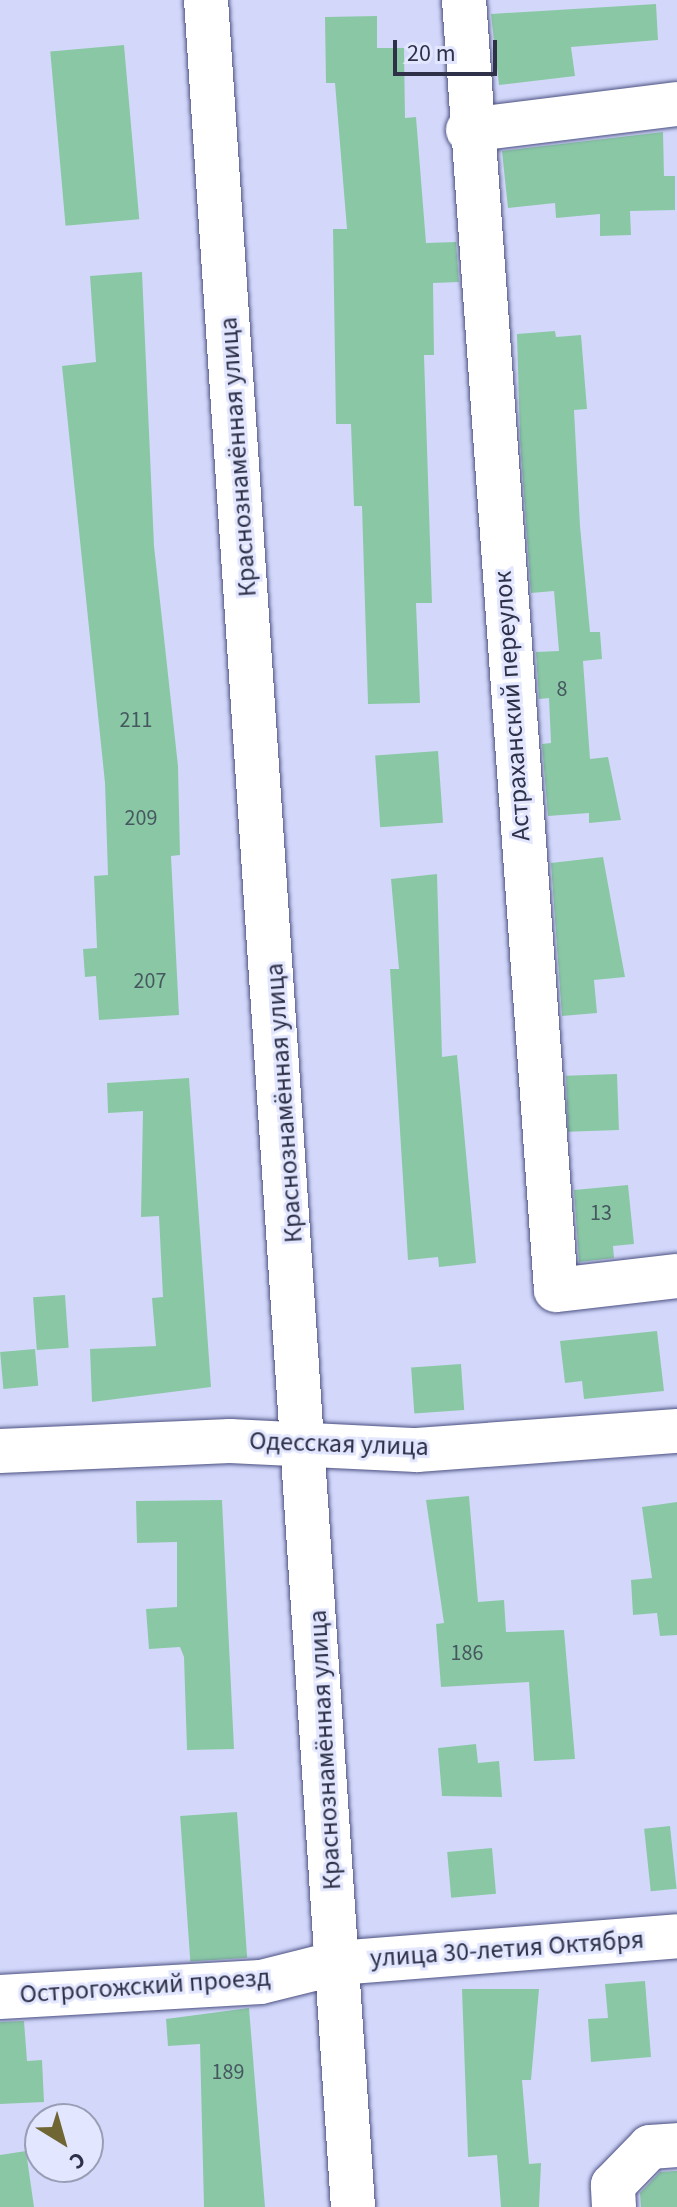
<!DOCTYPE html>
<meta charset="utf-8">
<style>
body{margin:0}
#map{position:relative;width:677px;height:2207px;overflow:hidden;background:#d3d8fb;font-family:"Source Sans 3",sans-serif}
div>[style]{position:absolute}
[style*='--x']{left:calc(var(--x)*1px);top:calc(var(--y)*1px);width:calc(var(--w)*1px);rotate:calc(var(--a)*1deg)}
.building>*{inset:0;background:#8ac8a5;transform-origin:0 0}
.roads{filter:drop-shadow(0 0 2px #4c5182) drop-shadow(0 0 2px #4c5182)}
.minor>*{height:44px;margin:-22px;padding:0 22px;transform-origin:22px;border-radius:22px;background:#fff}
span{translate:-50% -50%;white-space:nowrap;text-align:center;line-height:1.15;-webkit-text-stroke:6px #e2e6fe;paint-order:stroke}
.number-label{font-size:22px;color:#45575f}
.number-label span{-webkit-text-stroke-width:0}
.street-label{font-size:26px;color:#2e3148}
.north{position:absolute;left:24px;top:2103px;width:80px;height:80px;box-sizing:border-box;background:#e2e6fe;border:2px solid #9a9eb5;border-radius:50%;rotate:143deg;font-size:22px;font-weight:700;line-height:32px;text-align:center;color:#2e3148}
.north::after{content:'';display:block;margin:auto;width:28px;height:36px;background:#706633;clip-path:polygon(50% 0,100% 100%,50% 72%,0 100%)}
.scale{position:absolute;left:393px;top:40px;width:104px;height:36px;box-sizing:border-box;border:4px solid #2e3148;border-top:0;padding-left:10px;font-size:24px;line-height:28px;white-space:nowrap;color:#2e3148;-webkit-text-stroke:6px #e2e6fe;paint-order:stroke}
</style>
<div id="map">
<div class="building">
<div style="clip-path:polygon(656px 4px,658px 40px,571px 47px,575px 76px,499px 85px,491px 14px)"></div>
<div style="clip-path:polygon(377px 16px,377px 48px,404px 48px,405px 118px,416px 117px,426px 243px,456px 242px,459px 282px,433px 283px,434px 355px,424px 355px,432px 603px,416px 603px,420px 703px,368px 704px,362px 506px,354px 506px,351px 424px,336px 424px,333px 229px,347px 229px,335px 83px,326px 83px,325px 17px)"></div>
<div style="left:124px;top:45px;width:175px;height:74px;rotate:85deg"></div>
<div style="clip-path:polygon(663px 132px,664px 176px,675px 176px,675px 210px,630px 211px,631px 235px,600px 236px,600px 214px,556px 218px,555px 203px,508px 208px,502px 151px)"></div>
<div style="clip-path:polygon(142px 272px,154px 546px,178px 766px,180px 855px,171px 856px,179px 1015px,99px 1020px,96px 976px,85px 977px,83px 949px,97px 948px,94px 876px,108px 875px,105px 783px,62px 366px,96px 362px,90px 276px)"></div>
<div style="clip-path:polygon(555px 331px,556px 337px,581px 335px,587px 409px,574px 410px,580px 526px,590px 632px,600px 632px,602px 659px,583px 661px,590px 759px,608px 757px,621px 820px,589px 823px,589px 813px,548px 816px,542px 744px,551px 743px,549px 698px,539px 699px,536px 652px,559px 651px,554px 591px,531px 593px,520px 438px,517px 334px)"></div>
<div style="left:438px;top:751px;width:72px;height:63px;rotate:86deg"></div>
<div style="clip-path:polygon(603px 857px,625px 977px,594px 980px,597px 1013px,562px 1016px,551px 863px)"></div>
<div style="clip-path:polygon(437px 874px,442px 1057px,457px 1055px,476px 1263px,439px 1267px,438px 1257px,408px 1260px,390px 969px,399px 969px,391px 879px)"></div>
<div style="left:617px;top:1074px;width:56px;height:51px;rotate:88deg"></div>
<div style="clip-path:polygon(189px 1078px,211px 1387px,92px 1402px,90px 1349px,156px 1346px,152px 1298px,163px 1297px,159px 1216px,141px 1217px,143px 1111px,108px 1113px,107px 1083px)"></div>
<div style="clip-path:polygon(628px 1185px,634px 1244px,613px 1246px,614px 1258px,579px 1262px,574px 1190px)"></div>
<div style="left:65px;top:1295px;width:53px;height:32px;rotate:86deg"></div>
<div style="clip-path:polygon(657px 1331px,664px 1391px,584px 1399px,582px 1381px,565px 1383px,560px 1341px)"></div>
<div style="left:35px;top:1349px;width:37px;height:35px;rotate:85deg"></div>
<div style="left:461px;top:1364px;width:46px;height:50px;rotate:86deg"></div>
<div style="clip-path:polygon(469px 1496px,478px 1602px,504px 1600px,506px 1632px,564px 1630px,575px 1759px,534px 1761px,529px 1682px,441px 1687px,436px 1624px,444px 1623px,426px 1500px)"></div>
<div style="clip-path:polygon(222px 1500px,234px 1749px,187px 1750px,184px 1657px,180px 1647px,149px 1649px,146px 1609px,177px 1607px,177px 1542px,137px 1543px,136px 1501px)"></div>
<div style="clip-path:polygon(677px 1502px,677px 1635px,660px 1636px,657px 1613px,633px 1615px,631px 1580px,652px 1578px,642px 1507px)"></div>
<div style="clip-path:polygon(476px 1744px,478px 1763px,499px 1761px,502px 1797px,442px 1796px,438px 1748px)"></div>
<div style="left:237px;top:1812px;width:146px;height:57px;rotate:86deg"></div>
<div style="left:670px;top:1826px;width:63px;height:26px;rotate:84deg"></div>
<div style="left:492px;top:1848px;width:46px;height:45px;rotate:85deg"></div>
<div style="clip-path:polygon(645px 1981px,651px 2057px,591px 2062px,588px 2019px,608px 2018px,605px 1984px)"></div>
<div style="clip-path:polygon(462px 1989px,539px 1989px,531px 2080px,522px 2080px,529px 2164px,541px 2163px,539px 2207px,501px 2207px,497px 2155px,468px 2157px)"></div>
<div style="clip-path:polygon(249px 2008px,265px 2207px,204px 2207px,200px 2044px,168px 2046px,166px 2019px)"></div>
<div style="clip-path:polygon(24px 2021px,27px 2061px,42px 2060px,44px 2102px,0 2104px,0 2022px)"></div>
<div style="clip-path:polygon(26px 2151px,34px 2207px,0 2207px,0 2155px)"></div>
<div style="clip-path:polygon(677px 2171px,677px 2207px,641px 2207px,640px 2193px,660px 2172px)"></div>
</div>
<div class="roads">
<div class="minor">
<div style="--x:206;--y:0;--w:2212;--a:86.19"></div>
<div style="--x:464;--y:0;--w:1293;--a:85.92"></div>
<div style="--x:556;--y:1290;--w:122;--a:-6.6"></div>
<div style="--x:468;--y:130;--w:211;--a:-7.1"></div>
<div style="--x:0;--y:1451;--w:230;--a:-2.5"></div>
<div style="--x:230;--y:1441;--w:187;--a:2.8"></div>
<div style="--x:417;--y:1450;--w:261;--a:-4.2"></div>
<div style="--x:0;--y:1997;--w:261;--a:-3.3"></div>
<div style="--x:261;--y:1982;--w:78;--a:-14"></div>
<div style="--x:337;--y:1963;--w:341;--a:-4.5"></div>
<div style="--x:614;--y:2207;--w:22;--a:-93"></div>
<div style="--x:613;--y:2185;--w:53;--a:-45.8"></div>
<div style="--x:650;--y:2147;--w:27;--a:-4"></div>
</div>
</div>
<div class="number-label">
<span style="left:562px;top:690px">8</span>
<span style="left:136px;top:721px">211</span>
<span style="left:141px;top:819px">209</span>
<span style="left:150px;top:982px">207</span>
<span style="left:601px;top:1214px">13</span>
<span style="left:467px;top:1654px">186</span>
<span style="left:228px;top:2073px">189</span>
</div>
<div class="street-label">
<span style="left:238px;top:457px;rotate:-94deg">Краснознамённая улица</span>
<span style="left:512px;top:706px;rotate:-94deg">Астраханский переулок</span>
<span style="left:284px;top:1103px;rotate:-94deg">Краснознамённая улица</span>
<span style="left:339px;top:1444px;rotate:2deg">Одесская улица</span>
<span style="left:325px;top:1750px;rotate:-93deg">Краснознамённая улица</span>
<span style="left:507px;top:1949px;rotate:-4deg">улица 30-летия Октября</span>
<span style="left:145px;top:1986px;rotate:-4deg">Острогожский проезд</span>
</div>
<div class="north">С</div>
<div class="scale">20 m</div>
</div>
